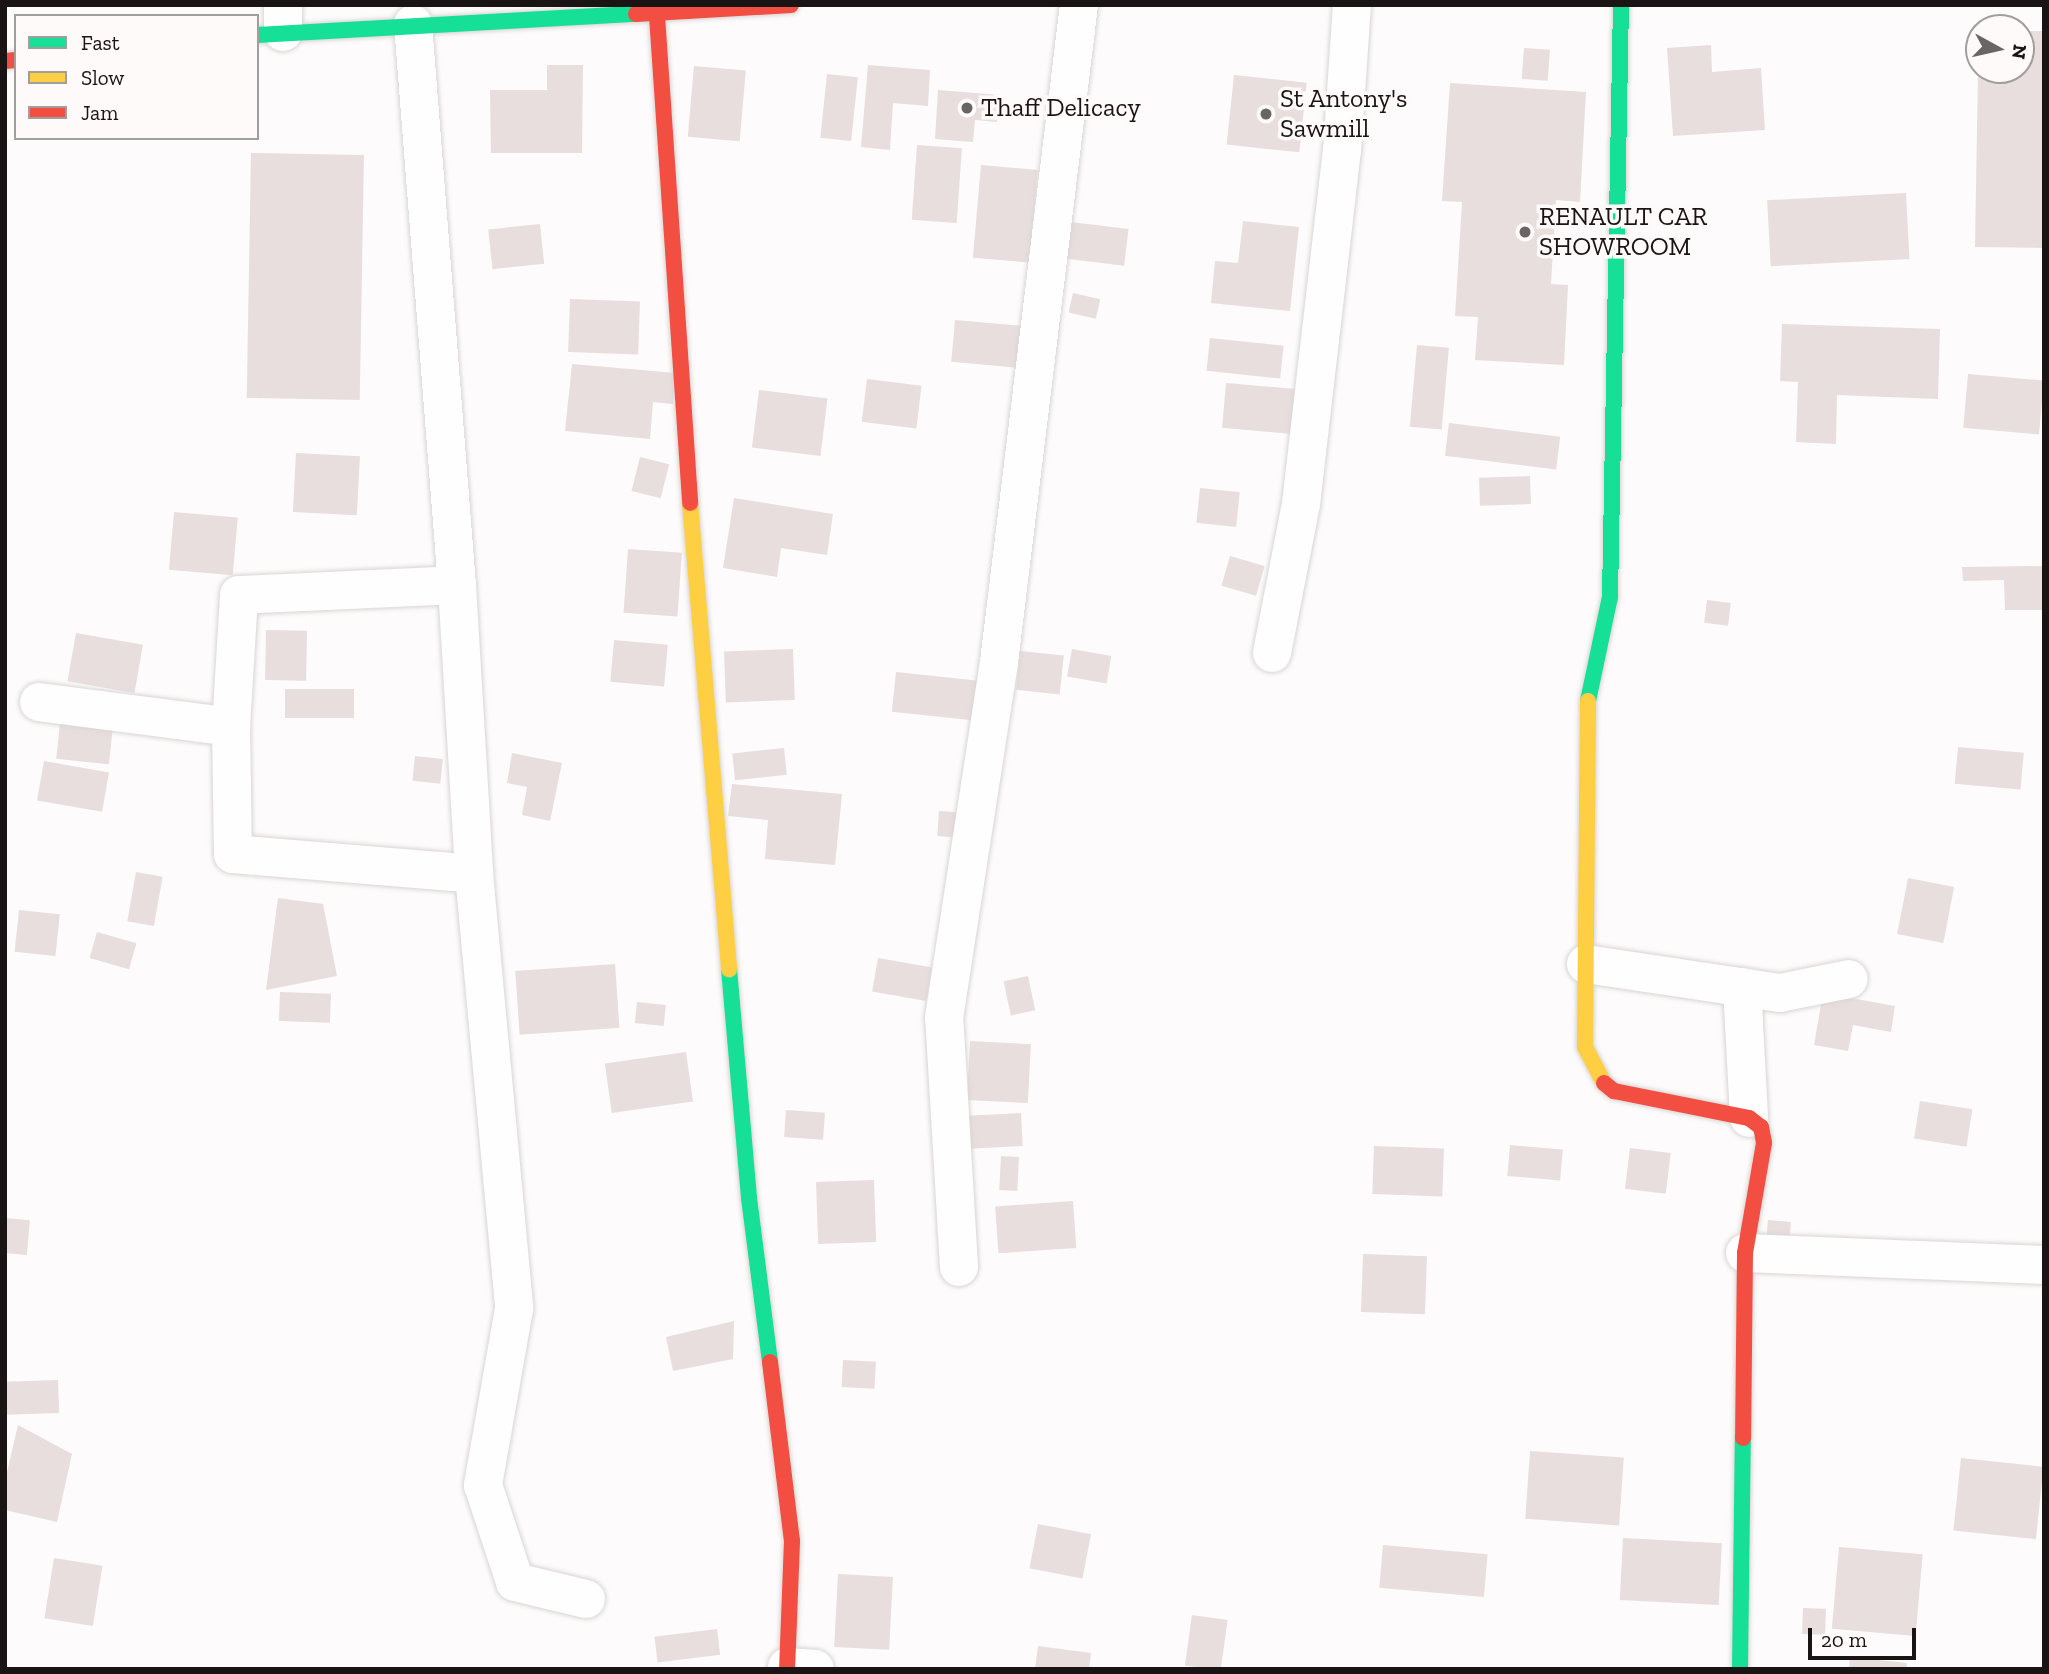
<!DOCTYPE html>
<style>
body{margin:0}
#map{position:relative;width:2049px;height:1674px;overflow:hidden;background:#fdfbfb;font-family:"Zilla Slab",serif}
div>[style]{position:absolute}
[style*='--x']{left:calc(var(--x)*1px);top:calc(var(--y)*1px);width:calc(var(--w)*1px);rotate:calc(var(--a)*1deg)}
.building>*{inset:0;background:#e8dede;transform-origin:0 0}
.roads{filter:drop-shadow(0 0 2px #dad5d5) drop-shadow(0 0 2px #dad5d5)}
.street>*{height:38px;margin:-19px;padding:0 19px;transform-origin:19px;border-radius:19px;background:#fffefe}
.fast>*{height:16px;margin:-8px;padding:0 8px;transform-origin:8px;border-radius:8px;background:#16e098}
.slow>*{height:16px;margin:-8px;padding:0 8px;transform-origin:8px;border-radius:8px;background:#ffcf43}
.jam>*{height:16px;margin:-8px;padding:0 8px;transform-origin:8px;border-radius:8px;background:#f24e42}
.dots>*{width:19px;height:19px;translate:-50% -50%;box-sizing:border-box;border:4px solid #fefafa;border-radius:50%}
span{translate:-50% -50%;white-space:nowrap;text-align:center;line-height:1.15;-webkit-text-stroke:7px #fefafa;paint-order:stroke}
.poi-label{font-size:26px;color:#1a1414}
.left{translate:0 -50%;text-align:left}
.frame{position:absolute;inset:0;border:7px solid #1a1414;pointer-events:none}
.legend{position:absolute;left:14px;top:14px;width:245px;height:126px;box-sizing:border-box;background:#fefafa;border:2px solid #a39e9e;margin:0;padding:9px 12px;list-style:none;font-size:21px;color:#1a1414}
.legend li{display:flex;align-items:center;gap:14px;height:35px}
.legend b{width:35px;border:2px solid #a39e9e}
.north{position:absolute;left:1965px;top:14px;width:70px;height:70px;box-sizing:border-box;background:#fefafa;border:2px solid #a39e9e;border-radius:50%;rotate:98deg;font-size:19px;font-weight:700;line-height:28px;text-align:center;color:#1a1414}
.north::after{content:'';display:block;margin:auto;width:24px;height:32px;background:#696565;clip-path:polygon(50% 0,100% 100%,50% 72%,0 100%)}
.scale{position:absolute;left:1808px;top:1628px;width:108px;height:32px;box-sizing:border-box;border:4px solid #1a1414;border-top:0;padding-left:9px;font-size:21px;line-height:24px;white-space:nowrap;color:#1a1414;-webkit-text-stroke:5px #fefafa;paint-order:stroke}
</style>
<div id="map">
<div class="building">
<div style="clip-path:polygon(2021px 31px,2044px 31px,2044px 248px,1975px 247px,1978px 70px,2021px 70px)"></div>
<div style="clip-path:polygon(1711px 45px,1712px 72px,1761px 68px,1765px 130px,1673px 136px,1667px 48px)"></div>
<div style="left:1524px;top:48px;width:26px;height:31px;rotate:4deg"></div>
<div style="clip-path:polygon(547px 65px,583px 65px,582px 153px,491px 153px,490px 90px,547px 90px)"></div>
<div style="clip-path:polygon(868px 65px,930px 70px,928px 106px,893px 103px,890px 150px,861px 147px)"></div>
<div style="left:694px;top:66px;width:52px;height:71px;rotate:5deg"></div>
<div style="left:827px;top:74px;width:31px;height:64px;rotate:6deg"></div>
<div style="left:1234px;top:75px;width:73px;height:70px;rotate:6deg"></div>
<div style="clip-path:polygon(1450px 83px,1586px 92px,1580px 202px,1556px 200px,1551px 284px,1568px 285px,1564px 365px,1475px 360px,1478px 317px,1455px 316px,1462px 202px,1442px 201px)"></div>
<div style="clip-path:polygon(938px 90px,999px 95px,997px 122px,975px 120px,973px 142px,935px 139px)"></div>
<div style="left:917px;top:145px;width:45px;height:75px;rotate:4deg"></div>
<div style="left:251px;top:153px;width:113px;height:245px;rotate:1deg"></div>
<div style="left:981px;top:165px;width:57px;height:93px;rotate:5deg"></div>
<div style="left:1906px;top:193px;width:66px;height:139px;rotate:87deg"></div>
<div style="clip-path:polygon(1243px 221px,1299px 227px,1290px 311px,1211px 303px,1215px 261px,1238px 263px)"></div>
<div style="left:1071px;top:222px;width:58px;height:37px;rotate:7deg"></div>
<div style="left:540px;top:224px;width:40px;height:52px;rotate:84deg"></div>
<div style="left:1073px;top:293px;width:28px;height:20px;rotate:13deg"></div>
<div style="left:570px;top:299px;width:70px;height:53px;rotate:2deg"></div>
<div style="left:955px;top:320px;width:74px;height:42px;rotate:5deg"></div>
<div style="clip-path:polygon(1782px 324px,1940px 329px,1938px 399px,1837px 395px,1836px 444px,1796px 442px,1798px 382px,1780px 381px)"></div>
<div style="left:1210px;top:338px;width:74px;height:33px;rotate:6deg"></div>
<div style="left:1417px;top:345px;width:32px;height:82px;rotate:5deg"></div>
<div style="clip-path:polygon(572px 364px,676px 373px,673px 404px,653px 402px,650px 439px,565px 431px)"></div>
<div style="left:1968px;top:374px;width:76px;height:54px;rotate:5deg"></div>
<div style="left:867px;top:379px;width:55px;height:43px;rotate:7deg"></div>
<div style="left:1226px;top:383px;width:76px;height:45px;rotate:5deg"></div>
<div style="left:759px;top:390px;width:69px;height:58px;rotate:7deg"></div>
<div style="left:1449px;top:423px;width:112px;height:33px;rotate:7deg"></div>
<div style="left:296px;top:453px;width:64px;height:59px;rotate:3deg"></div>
<div style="left:640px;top:457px;width:30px;height:35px;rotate:14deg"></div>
<div style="left:1530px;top:476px;width:28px;height:51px;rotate:88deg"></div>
<div style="left:1200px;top:488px;width:40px;height:35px;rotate:6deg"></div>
<div style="clip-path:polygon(734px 498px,833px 514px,827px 555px,781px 548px,777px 577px,723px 568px)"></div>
<div style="left:174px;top:512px;width:64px;height:58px;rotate:5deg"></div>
<div style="left:628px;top:549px;width:54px;height:64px;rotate:4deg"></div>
<div style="left:1230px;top:556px;width:36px;height:31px;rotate:16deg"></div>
<div style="clip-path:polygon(2044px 566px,2044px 610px,2005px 610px,2004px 580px,1963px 581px,1962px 567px)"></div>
<div style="left:1707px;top:600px;width:24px;height:23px;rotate:7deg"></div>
<div style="left:266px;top:630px;width:41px;height:50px;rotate:1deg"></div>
<div style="left:76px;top:633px;width:68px;height:49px;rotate:10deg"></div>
<div style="left:614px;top:640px;width:54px;height:42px;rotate:5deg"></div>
<div style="left:793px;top:649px;width:51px;height:69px;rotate:88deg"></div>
<div style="left:1072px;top:649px;width:40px;height:28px;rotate:10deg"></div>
<div style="left:1020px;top:651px;width:44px;height:39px;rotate:6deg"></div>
<div style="left:896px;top:672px;width:90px;height:40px;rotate:6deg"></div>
<div style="left:285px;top:689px;width:69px;height:29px"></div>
<div style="left:60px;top:723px;width:53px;height:36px;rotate:6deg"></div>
<div style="left:1958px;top:747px;width:66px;height:37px;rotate:5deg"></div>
<div style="left:784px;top:748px;width:27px;height:52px;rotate:84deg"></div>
<div style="clip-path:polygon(512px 753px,562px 763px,550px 821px,522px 815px,527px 787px,507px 783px)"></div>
<div style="left:415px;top:756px;width:28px;height:25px;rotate:6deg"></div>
<div style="left:44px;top:761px;width:66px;height:40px;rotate:10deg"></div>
<div style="clip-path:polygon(732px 784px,842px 794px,835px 865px,765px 859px,768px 820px,728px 816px)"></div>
<div style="left:939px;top:811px;width:30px;height:25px;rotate:4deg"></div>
<div style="left:136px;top:872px;width:27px;height:50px;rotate:10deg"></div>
<div style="left:1908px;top:878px;width:47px;height:57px;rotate:11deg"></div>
<div style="clip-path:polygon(278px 898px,323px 904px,337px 976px,266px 990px)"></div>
<div style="left:19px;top:910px;width:41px;height:42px;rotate:6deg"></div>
<div style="left:97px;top:932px;width:41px;height:27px;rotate:16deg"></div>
<div style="left:878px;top:958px;width:55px;height:34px;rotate:10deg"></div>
<div style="left:615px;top:964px;width:64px;height:100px;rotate:86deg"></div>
<div style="left:1028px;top:976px;width:35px;height:25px;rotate:78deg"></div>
<div style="left:280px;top:992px;width:51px;height:29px;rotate:2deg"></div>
<div style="clip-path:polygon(1823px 993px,1895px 1006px,1891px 1032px,1853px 1025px,1848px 1051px,1814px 1045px)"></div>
<div style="left:637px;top:1002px;width:29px;height:21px;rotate:6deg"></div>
<div style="left:970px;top:1041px;width:61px;height:59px;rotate:3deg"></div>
<div style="left:686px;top:1052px;width:50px;height:82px;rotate:82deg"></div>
<div style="left:1920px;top:1101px;width:53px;height:38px;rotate:9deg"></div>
<div style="left:786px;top:1110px;width:39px;height:27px;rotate:4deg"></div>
<div style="left:1021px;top:1113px;width:33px;height:59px;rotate:87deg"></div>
<div style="left:1510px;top:1145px;width:53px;height:31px;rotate:5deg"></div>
<div style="left:1374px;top:1146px;width:70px;height:48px;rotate:2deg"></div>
<div style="left:1630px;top:1148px;width:41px;height:41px;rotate:7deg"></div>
<div style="left:1001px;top:1156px;width:18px;height:34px;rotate:3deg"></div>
<div style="left:874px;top:1180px;width:62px;height:58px;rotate:88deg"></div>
<div style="left:1073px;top:1201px;width:47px;height:78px;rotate:86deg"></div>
<div style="left:5px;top:1218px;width:25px;height:35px;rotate:5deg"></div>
<div style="left:1768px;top:1220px;width:23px;height:24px;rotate:5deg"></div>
<div style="left:1363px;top:1254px;width:64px;height:58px;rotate:2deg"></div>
<div style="clip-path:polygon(734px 1321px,733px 1359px,673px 1371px,666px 1337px)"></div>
<div style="left:843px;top:1360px;width:33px;height:27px;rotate:3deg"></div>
<div style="left:58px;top:1380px;width:33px;height:53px;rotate:88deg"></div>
<div style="clip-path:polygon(18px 1425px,72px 1454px,57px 1522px,5px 1510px,5px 1481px)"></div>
<div style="left:1530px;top:1451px;width:94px;height:68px;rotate:4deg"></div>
<div style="left:1961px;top:1458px;width:83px;height:73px;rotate:6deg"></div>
<div style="left:1038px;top:1524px;width:54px;height:45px;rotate:11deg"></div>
<div style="left:1623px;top:1538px;width:99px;height:62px;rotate:3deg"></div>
<div style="left:1383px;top:1545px;width:105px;height:43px;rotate:5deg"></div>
<div style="left:1839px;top:1547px;width:84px;height:82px;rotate:5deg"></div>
<div style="left:54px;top:1558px;width:49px;height:61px;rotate:9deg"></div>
<div style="left:838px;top:1574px;width:55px;height:73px;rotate:3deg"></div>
<div style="left:1803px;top:1608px;width:23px;height:26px;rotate:2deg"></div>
<div style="left:1192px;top:1615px;width:36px;height:51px;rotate:8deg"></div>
<div style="left:717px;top:1629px;width:26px;height:63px;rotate:83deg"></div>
<div style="clip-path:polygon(1038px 1646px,1091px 1653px,1089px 1669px,1035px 1669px)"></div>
<div style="clip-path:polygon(1850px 1657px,1907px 1663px,1906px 1669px,1849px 1669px)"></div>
</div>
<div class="roads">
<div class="street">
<div style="--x:413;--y:24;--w:563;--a:85.52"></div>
<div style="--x:457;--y:585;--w:289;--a:86.6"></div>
<div style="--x:474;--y:874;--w:437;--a:84.7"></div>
<div style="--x:514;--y:1309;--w:179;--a:100"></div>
<div style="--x:483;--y:1485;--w:102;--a:71.7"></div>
<div style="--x:515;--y:1582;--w:73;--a:13.5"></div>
<div style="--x:283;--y:32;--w:27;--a:-90"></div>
<div style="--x:1272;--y:653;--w:152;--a:-79"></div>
<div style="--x:1301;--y:504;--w:355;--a:-83.4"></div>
<div style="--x:1342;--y:151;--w:146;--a:-86.1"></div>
<div style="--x:39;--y:702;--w:194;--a:7.4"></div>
<div style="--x:231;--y:727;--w:132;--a:-86.5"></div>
<div style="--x:239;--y:595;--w:218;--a:-2.6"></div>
<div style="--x:231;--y:727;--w:127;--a:89.1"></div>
<div style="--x:233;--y:854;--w:242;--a:4.7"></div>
<div style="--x:1586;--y:964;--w:196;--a:8.5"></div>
<div style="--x:1780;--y:993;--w:70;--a:-11.5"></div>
<div style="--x:1742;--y:987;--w:131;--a:86.9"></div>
<div style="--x:1745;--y:1253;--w:299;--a:2.3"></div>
<div style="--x:959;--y:1267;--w:249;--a:-93.4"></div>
<div style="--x:944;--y:1018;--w:360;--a:-81.2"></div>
<div style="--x:999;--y:662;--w:662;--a:-83.06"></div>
<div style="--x:787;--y:1667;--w:28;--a:4"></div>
</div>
<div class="fast">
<div style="--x:257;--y:35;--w:380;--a:-3.2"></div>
<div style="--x:1588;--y:701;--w:106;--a:-78.1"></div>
<div style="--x:1610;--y:597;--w:592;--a:-88.94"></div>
<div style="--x:729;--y:969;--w:230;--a:85"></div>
<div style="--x:749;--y:1198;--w:165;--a:82.7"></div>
<div style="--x:1740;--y:1669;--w:231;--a:-89.3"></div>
</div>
<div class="slow">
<div style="--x:690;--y:503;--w:468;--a:85.2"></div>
<div style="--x:1588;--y:701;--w:346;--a:90.5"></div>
<div style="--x:1585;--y:1047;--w:41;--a:62.2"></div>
</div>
<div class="jam">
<div style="--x:636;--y:14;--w:155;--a:-3.3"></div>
<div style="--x:657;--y:16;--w:488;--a:86.1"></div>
<div style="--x:5;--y:61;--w:11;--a:-5"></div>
<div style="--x:1604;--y:1083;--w:13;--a:39"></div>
<div style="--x:1614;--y:1091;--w:138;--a:11.3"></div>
<div style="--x:1749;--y:1118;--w:15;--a:37"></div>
<div style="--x:1761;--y:1127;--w:16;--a:79"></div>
<div style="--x:1764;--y:1143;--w:112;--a:99.8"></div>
<div style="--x:1745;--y:1253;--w:185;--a:90.6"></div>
<div style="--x:770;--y:1362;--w:180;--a:83"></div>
<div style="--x:792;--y:1541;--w:128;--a:92.2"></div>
</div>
</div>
<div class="dots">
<div style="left:967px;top:108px;background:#696565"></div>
<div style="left:1266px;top:114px;background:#696565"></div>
<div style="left:1525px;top:232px;background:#696565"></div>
</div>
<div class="poi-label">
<span class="left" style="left:1280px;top:114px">St Antony's<br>Sawmill</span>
<span class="left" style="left:981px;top:108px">Thaff Delicacy</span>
<span class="left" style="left:1539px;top:232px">RENAULT CAR<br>SHOWROOM</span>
</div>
<div class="frame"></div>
<ul class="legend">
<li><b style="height:9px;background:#16e098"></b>Fast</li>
<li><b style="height:9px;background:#ffcf43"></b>Slow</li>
<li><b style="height:9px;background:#f24e42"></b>Jam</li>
</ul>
<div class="north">N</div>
<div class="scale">20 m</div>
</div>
